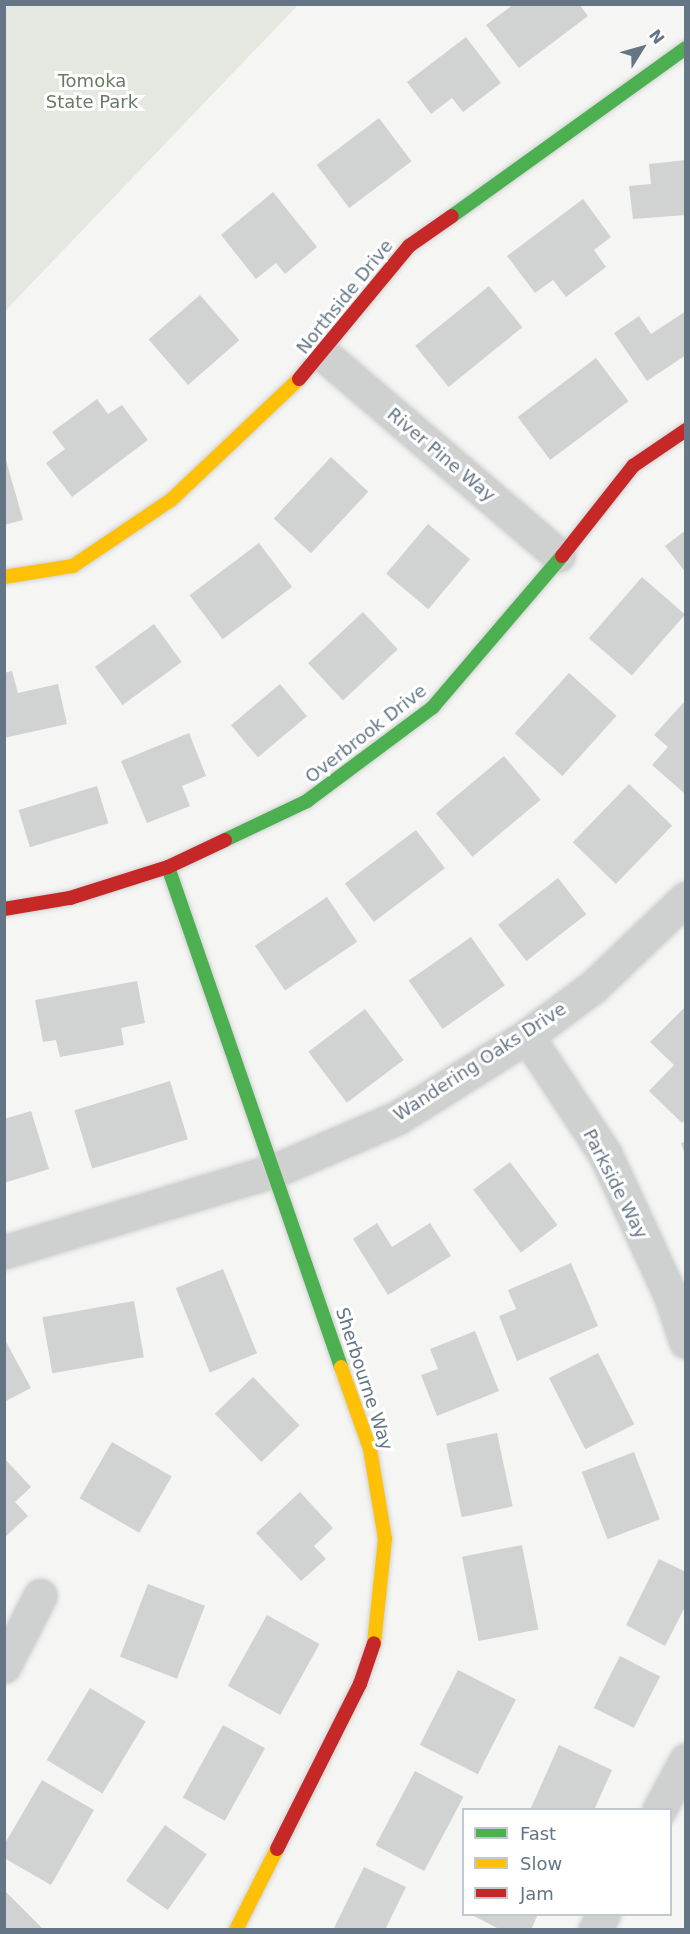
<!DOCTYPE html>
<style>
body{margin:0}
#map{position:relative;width:690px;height:1934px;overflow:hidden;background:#f5f5f3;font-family:"DejaVu Sans",sans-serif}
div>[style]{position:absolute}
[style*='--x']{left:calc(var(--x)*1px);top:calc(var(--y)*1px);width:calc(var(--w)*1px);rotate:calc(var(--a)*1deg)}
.green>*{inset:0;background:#e4e8e1}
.building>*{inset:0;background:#d1d2d2;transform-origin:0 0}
.roads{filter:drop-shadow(0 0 2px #d0d2d3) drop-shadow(0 0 2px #d0d2d3)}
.street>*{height:33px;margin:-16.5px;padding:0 16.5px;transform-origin:16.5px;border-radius:16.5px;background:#cfd0d0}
.fast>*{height:14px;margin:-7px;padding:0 7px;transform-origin:7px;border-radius:7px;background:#4caf50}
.slow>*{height:14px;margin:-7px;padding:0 7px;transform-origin:7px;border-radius:7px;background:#ffc107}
.jam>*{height:14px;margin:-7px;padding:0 7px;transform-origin:7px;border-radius:7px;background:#c62828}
span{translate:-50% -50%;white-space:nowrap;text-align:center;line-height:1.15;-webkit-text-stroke:6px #fff;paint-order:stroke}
.park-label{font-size:18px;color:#677c63}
.street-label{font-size:18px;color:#647585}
.frame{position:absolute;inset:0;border:6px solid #647585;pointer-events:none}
.legend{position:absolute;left:462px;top:1808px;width:210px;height:108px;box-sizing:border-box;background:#fff;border:2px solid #c1c8ce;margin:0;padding:8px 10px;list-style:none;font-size:18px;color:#647585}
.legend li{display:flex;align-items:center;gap:12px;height:30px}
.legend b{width:30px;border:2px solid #c1c8ce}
.north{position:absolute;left:612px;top:18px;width:60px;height:60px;-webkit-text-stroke:4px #fff;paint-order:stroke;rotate:53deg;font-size:16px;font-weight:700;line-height:24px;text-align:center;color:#647585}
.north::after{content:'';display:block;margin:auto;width:21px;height:27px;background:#647585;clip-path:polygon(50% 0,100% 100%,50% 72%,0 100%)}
</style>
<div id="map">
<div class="green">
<div style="clip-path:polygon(5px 4px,298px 5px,5px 311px,4px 5px)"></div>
</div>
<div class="building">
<div style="clip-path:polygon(514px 4px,579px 4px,588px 16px,519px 68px,486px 25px)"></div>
<div style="clip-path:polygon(466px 37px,501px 83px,463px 112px,452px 98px,431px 114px,407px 82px)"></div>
<div style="left:379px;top:118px;width:54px;height:78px;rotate:53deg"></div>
<div style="clip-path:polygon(686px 160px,686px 215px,633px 219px,629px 186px,651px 184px,649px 164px)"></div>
<div style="clip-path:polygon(273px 192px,317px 247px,285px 274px,276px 263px,256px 279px,221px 235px)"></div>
<div style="clip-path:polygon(583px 199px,611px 237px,594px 250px,606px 267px,566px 297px,553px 280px,535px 293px,507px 256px)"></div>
<div style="left:489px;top:286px;width:53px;height:95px;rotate:51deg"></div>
<div style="left:200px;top:295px;width:60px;height:68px;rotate:49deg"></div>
<div style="clip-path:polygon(686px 311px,686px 355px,647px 381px,614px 333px,639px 316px,651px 334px)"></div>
<div style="left:596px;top:358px;width:54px;height:98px;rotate:53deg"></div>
<div style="clip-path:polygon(97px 399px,108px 414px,122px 405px,148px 440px,72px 497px,46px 463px,65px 449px,52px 432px)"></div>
<div style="clip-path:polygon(4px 453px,23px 520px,4px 525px)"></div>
<div style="left:331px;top:457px;width:51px;height:84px;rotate:43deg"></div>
<div style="left:428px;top:524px;width:55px;height:65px;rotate:40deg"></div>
<div style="clip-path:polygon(686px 530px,686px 573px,665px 546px)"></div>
<div style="left:259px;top:543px;width:55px;height:87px;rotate:53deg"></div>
<div style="left:642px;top:577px;width:57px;height:81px;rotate:41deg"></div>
<div style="left:363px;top:612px;width:51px;height:75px;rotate:47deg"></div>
<div style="left:154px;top:624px;width:47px;height:73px;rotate:54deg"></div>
<div style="clip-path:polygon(12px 671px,18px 693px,58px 684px,67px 724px,4px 738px,4px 673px)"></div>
<div style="left:569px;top:673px;width:64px;height:81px;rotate:42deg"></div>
<div style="left:280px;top:684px;width:42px;height:64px;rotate:50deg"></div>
<div style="clip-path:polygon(686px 700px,686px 792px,684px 793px,652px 765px,668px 747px,654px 735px)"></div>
<div style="clip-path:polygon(189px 733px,206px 776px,182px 786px,190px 806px,147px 823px,121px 761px)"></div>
<div style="left:504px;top:756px;width:57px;height:89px;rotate:50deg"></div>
<div style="left:629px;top:784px;width:60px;height:81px;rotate:44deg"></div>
<div style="left:97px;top:786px;width:39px;height:82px;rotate:73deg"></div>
<div style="left:416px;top:830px;width:48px;height:89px;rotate:53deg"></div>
<div style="left:558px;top:878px;width:46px;height:76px;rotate:52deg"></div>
<div style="left:327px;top:897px;width:54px;height:87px;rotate:56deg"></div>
<div style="left:471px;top:937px;width:59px;height:76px;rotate:55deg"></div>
<div style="clip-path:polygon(137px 981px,145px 1023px,121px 1028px,124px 1045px,60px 1057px,56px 1040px,43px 1042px,35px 1000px)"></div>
<div style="clip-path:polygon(686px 1006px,686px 1119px,682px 1123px,649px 1091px,674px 1065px,650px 1042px)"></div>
<div style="left:365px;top:1009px;width:64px;height:71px;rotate:53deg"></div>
<div style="left:170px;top:1081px;width:61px;height:100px;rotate:73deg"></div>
<div style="clip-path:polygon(31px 1111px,49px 1169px,4px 1183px,4px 1119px)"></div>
<div style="clip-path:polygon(686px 1141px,686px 1155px,685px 1155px,681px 1143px)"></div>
<div style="left:510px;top:1162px;width:79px;height:46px;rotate:53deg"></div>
<div style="clip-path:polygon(377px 1223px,392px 1247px,430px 1223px,451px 1256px,388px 1295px,353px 1239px)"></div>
<div style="clip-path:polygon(571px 1263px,598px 1326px,517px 1361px,499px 1316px,516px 1309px,508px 1290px)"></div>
<div style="left:223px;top:1269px;width:91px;height:51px;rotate:68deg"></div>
<div style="left:134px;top:1301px;width:57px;height:93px;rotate:80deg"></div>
<div style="clip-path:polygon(475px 1331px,499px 1391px,437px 1416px,421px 1375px,438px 1369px,430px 1349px)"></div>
<div style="clip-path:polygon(4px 1338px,31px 1388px,4px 1402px)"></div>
<div style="left:598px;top:1353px;width:80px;height:55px;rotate:63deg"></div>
<div style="left:253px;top:1377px;width:67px;height:53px;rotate:46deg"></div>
<div style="left:497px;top:1433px;width:75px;height:52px;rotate:78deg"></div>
<div style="left:112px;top:1442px;width:69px;height:65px;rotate:30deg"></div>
<div style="left:634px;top:1452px;width:72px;height:56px;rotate:69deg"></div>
<div style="clip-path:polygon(4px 1458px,31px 1487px,15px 1502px,28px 1516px,4px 1538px)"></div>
<div style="clip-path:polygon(300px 1492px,333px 1528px,314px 1546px,326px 1559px,301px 1581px,256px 1533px)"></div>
<div style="left:522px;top:1545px;width:86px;height:61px;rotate:79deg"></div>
<div style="clip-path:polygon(659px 1559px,686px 1572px,686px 1605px,665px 1646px,626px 1625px)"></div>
<div style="left:148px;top:1584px;width:61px;height:78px;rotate:21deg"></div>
<div style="left:267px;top:1615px;width:60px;height:81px;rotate:29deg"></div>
<div style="left:620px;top:1656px;width:45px;height:58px;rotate:27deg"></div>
<div style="left:458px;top:1670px;width:65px;height:84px;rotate:27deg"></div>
<div style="left:90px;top:1688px;width:65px;height:84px;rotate:31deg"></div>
<div style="left:223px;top:1725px;width:48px;height:83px;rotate:29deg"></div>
<div style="clip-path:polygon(559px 1745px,612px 1770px,594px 1810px,530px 1810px)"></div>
<div style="left:415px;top:1771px;width:55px;height:84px;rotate:28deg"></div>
<div style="clip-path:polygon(42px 1780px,94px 1810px,51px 1885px,4px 1858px,4px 1845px)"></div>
<div style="left:165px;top:1825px;width:51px;height:68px;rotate:35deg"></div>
<div style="clip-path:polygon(364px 1867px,406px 1887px,385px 1930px,333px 1930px)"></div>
<div style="clip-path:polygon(4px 1890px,42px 1928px,41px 1930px,4px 1930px)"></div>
<div style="clip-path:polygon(470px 1914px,538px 1914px,531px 1930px,501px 1930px)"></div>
</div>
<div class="roads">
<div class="street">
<div style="--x:324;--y:355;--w:308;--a:40.5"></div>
<div style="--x:527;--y:1036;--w:141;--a:56.5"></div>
<div style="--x:605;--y:1154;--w:157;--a:65.2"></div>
<div style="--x:671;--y:1297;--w:47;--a:71.6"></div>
<div style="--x:4;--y:1252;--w:284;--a:-16.8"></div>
<div style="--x:276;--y:1170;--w:132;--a:-23.3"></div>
<div style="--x:397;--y:1118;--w:154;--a:-32.2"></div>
<div style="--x:527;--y:1036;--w:84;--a:-36.7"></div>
<div style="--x:594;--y:986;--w:127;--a:-43.7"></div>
<div style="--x:4;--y:1666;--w:79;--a:-62.8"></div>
<div style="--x:659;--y:1810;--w:57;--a:-61.6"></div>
<div style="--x:595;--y:1930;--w:18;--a:-63"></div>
</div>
<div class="fast">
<div style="--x:452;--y:216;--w:288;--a:-35.7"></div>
<div style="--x:225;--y:840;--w:91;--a:-25.4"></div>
<div style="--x:307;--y:801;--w:157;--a:-36.7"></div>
<div style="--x:433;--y:707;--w:199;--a:-49.5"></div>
<div style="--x:168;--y:867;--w:529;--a:70.91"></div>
</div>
<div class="slow">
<div style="--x:4;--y:577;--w:70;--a:-9.1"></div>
<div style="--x:73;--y:566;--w:118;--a:-34"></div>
<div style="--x:171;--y:500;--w:176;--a:-43.4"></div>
<div style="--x:341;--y:1367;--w:87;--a:70.5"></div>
<div style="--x:370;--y:1449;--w:91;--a:80.5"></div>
<div style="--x:385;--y:1539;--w:105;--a:96"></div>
<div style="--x:236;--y:1930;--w:91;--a:-63.2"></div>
</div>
<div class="jam">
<div style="--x:299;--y:379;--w:173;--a:-50.4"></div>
<div style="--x:409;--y:246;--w:52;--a:-34.9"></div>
<div style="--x:562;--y:556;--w:115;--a:-51.7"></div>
<div style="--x:633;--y:466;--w:64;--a:-34.2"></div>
<div style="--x:4;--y:909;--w:67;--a:-9.5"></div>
<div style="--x:70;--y:898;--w:103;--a:-17.6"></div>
<div style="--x:168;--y:867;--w:63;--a:-25.3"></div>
<div style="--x:277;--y:1849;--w:185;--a:-63.3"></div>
<div style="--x:360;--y:1684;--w:43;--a:-71.1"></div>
</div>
</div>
<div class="park-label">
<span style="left:92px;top:92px">Tomoka<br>State Park</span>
</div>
<div class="street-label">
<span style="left:345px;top:297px;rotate:-51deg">Northside Drive</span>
<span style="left:441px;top:455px;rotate:40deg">River Pine Way</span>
<span style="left:366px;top:734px;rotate:-38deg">Overbrook Drive</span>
<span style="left:480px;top:1062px;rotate:-33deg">Wandering Oaks Drive</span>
<span style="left:615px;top:1184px;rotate:63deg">Parkside Way</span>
<span style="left:364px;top:1379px;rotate:72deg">Sherbourne Way</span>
</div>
<div class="frame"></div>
<ul class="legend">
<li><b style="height:8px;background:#4caf50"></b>Fast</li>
<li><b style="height:8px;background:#ffc107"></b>Slow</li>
<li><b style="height:8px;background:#c62828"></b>Jam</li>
</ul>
<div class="north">N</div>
</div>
